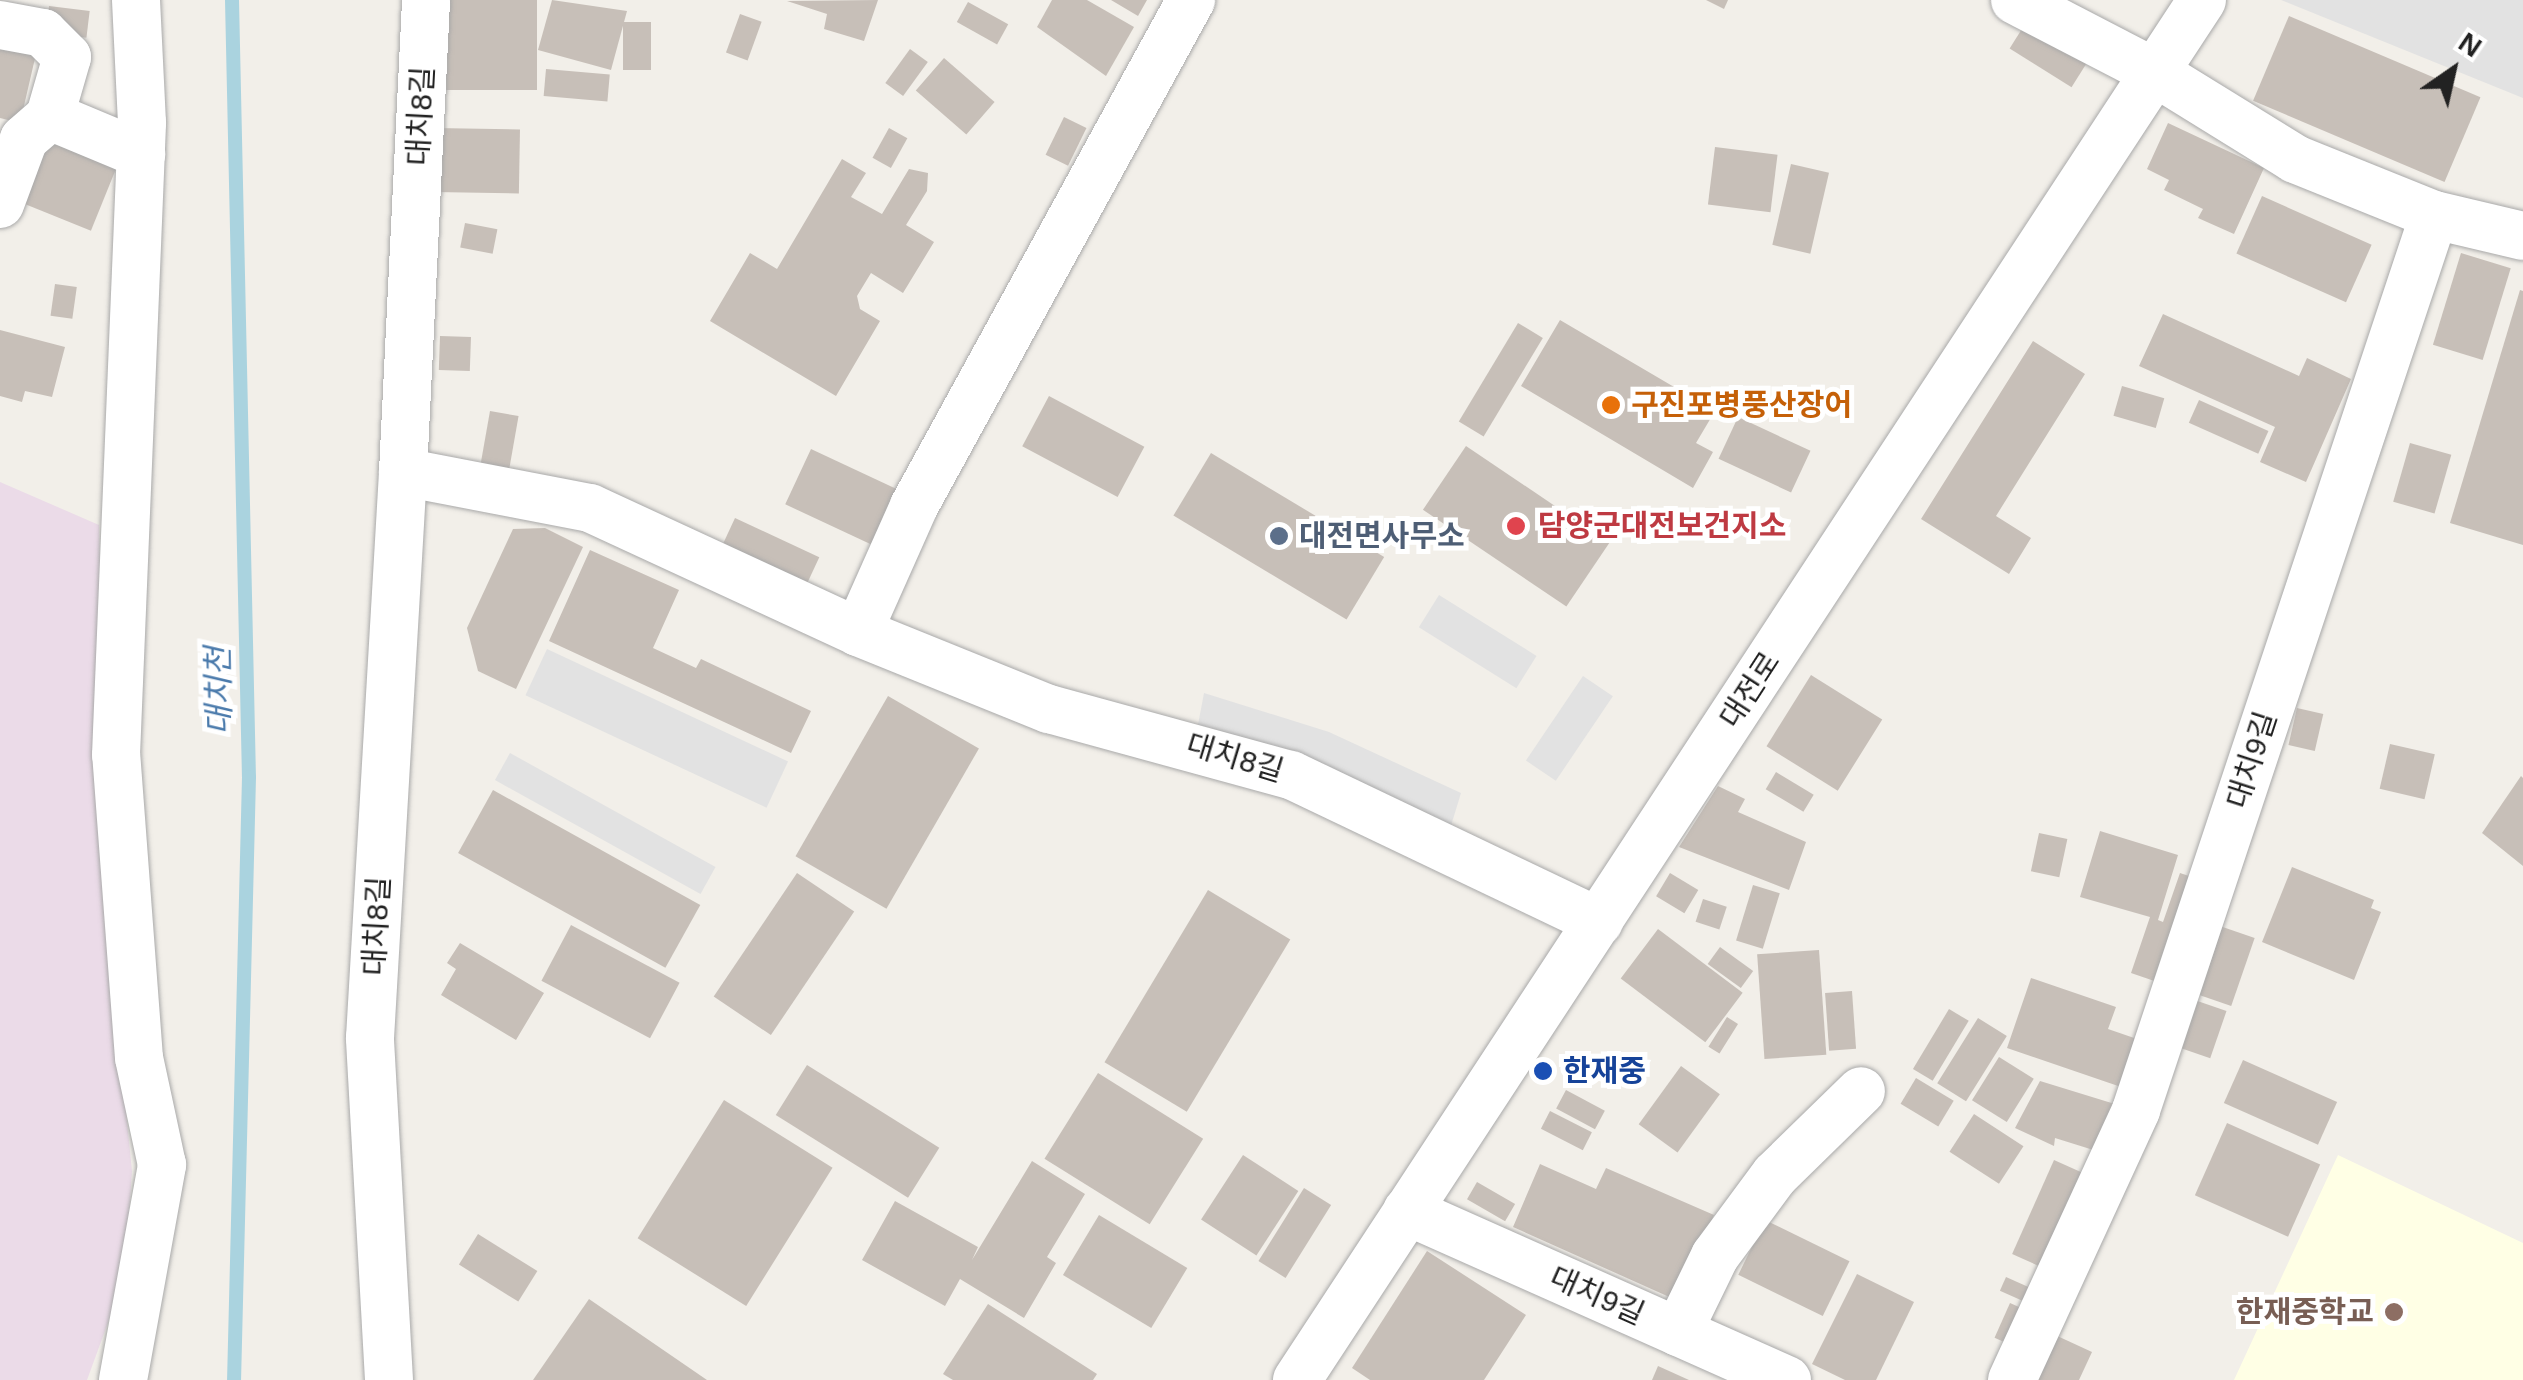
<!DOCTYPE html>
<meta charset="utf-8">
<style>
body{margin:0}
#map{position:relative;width:2523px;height:1380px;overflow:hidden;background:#f2efe9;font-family:Helvetica,"Noto Sans KR",sans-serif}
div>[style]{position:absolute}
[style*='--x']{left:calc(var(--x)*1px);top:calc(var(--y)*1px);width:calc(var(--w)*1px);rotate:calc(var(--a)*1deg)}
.industrial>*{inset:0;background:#ebdbe8}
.education>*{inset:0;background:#ffffe5}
.parking>*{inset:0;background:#e2e2e2;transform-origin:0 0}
.stream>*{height:14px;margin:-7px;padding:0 7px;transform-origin:7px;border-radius:7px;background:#aad3df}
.building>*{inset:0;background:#c7bfb8;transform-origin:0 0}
.roads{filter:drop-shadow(0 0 2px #a9a9a9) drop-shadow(0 0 2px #a9a9a9)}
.minor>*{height:48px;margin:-24px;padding:0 24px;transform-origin:24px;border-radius:24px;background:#fff}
.dots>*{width:28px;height:28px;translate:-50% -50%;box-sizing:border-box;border:5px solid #fff;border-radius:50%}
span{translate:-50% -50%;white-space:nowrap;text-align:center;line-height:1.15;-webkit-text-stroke:10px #fff;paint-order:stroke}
.street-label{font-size:30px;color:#222}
.food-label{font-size:30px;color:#c56008;font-weight:700}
.left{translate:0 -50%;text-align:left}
.health-label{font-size:30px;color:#be3a42;font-weight:700}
.service-label{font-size:30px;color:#4e5e75;font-weight:700}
.transit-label{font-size:30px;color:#164399;font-weight:700}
.education-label{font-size:30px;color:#785e54;font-weight:700}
.right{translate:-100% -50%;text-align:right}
.water-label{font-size:32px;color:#4a7aab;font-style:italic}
.north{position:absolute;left:2403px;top:20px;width:100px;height:100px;-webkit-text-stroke:8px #fff;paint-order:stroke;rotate:34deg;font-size:28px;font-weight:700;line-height:40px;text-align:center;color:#222}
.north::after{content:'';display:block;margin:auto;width:35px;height:45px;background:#222;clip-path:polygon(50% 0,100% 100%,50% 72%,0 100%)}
</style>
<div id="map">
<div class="industrial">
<div style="clip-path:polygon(0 482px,99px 525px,113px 983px,132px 1171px,125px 1276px,87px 1380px,0 1380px)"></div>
</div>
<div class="education">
<div style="clip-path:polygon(2338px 1155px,2523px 1243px,2523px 1380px,2234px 1380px)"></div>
</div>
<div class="parking">
<div style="clip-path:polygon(2281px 0,2523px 0,2523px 98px)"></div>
<div style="left:1439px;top:595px;width:115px;height:38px;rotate:32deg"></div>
<div style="left:547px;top:649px;width:266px;height:51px;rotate:25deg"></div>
<div style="left:1583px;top:676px;width:36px;height:102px;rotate:34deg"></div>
<div style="clip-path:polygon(1204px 693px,1329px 732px,1461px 793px,1450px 829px,1197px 730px)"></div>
<div style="left:510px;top:753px;width:235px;height:31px;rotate:29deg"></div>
</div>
<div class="stream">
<div style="--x:232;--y:0;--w:777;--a:88.75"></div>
<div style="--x:249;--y:777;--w:603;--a:91.42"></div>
</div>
<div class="building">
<div style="left:445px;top:0;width:92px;height:90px"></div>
<div style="clip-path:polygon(552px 0,627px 11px,611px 70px,538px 50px)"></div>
<div style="clip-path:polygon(878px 0,864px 41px,824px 29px,827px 14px,787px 1px)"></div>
<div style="clip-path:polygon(1052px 0,1087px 0,1134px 27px,1106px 76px,1037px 27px)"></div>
<div style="clip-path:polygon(1111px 0,1147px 0,1138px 16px)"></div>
<div style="clip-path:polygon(1706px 0,1728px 0,1724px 9px)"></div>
<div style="left:968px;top:2px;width:46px;height:23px;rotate:29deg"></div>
<div style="left:49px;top:6px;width:41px;height:27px;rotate:7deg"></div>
<div style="left:740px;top:14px;width:23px;height:41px;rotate:20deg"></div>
<div style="left:2289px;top:16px;width:208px;height:92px;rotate:23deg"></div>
<div style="left:623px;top:22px;width:28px;height:48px"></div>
<div style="left:2025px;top:24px;width:73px;height:29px;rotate:32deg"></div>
<div style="clip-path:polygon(0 45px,36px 54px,20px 123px,0 118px)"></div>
<div style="left:910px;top:49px;width:22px;height:42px;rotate:36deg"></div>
<div style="left:944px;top:58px;width:67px;height:43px;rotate:41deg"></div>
<div style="left:546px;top:69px;width:64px;height:27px;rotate:5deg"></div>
<div style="left:1064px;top:117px;width:25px;height:42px;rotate:26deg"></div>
<div style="clip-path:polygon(2168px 123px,2264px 168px,2234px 234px,2198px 218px,2203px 209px,2164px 190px,2169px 180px,2147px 169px)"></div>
<div style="left:435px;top:128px;width:85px;height:64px;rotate:1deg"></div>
<div style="left:889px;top:128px;width:21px;height:34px;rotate:29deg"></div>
<div style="left:40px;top:138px;width:82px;height:67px;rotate:22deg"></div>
<div style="left:1715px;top:147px;width:63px;height:58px;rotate:7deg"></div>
<div style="clip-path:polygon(842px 159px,866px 173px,851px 197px,882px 214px,909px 169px,928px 173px,927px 191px,906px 225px,934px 242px,903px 293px,871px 273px,857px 296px,860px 309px,880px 321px,836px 396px,710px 321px,750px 253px,777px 269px)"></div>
<div style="left:1791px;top:164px;width:39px;height:83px;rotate:13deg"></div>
<div style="left:2262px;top:196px;width:120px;height:63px;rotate:24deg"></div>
<div style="left:465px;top:223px;width:33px;height:25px;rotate:11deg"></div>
<div style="left:2461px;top:253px;width:52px;height:96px;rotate:17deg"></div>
<div style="left:55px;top:284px;width:22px;height:32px;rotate:8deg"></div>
<div style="clip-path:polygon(2520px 290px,2523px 291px,2523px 545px,2450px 523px)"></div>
<div style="clip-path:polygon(2163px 314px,2299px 376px,2307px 358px,2351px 379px,2306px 482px,2260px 462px,2275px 427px,2139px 366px)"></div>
<div style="clip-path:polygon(1560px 320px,1715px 411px,1696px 443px,1713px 452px,1693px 488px,1521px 386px)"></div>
<div style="left:1518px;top:323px;width:29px;height:115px;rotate:31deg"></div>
<div style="clip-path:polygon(0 330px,65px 347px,52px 397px,25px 391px,22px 402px,0 396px)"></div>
<div style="left:440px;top:336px;width:31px;height:34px;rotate:2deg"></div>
<div style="clip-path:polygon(2033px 341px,2085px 374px,1996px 516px,2031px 538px,2009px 574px,1921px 519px)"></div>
<div style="left:2122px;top:386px;width:44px;height:31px;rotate:16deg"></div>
<div style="left:1049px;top:396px;width:108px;height:57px;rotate:28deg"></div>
<div style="left:2199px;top:400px;width:76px;height:25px;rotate:24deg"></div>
<div style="left:490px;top:411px;width:29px;height:58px;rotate:10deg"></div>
<div style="left:1738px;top:417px;width:80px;height:46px;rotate:25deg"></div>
<div style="left:2410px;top:443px;width:43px;height:61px;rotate:16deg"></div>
<div style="left:1466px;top:446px;width:173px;height:77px;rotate:34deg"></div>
<div style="left:811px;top:449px;width:95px;height:61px;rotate:25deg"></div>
<div style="left:1211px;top:453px;width:202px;height:73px;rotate:31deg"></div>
<div style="left:735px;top:518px;width:93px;height:41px;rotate:25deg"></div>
<div style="clip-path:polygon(545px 528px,583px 547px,516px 689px,478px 671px,467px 628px,513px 529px)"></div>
<div style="clip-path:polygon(590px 550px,679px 590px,653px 648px,696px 668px,701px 659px,811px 711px,791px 753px,549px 641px)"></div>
<div style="left:1811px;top:675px;width:84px;height:84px;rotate:32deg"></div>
<div style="left:888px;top:696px;width:105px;height:185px;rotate:30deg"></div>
<div style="left:2297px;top:708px;width:27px;height:38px;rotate:13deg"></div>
<div style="left:2390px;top:744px;width:46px;height:46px;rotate:13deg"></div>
<div style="left:1776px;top:772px;width:44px;height:20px;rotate:31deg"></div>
<div style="clip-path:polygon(2521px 776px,2523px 778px,2523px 866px,2482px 833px)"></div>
<div style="clip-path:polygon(1718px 786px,1745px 799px,1738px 812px,1806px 842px,1789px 890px,1679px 847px)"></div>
<div style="left:493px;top:790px;width:237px;height:72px;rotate:29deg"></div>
<div style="clip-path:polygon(2100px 831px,2178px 855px,2158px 920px,2163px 922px,2180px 873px,2201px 880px,2166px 985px,2131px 973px,2150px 917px,2080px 897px)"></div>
<div style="left:2039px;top:833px;width:29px;height:39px;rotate:12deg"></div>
<div style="clip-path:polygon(2292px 867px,2374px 900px,2371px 908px,2381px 912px,2354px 980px,2262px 942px)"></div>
<div style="left:797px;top:873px;width:69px;height:149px;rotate:34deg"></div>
<div style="left:1670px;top:873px;width:33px;height:27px;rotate:31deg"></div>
<div style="left:1753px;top:885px;width:28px;height:58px;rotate:17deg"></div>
<div style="left:1208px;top:890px;width:96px;height:201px;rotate:31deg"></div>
<div style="left:1703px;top:899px;width:25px;height:24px;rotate:18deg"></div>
<div style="left:2214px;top:924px;width:43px;height:72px;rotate:19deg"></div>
<div style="left:571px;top:925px;width:123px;height:63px;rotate:28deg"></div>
<div style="left:1658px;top:929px;width:106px;height:62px;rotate:37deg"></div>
<div style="clip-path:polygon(460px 943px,544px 993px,516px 1040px,441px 995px,456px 969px,447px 963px)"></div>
<div style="left:1720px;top:947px;width:41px;height:21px;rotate:36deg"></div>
<div style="left:1819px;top:950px;width:105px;height:62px;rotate:86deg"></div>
<div style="clip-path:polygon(2031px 978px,2116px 1007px,2108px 1029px,2140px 1040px,2124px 1088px,2007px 1048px)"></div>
<div style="left:1852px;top:991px;width:58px;height:27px;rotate:86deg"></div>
<div style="left:2183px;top:996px;width:46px;height:50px;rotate:19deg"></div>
<div style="left:1949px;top:1009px;width:23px;height:70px;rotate:31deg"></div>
<div style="left:1727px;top:1017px;width:13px;height:35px;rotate:32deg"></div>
<div style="left:1978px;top:1018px;width:34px;height:77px;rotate:32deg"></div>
<div style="left:1999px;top:1057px;width:41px;height:51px;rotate:32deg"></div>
<div style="left:2243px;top:1060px;width:103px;height:47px;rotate:24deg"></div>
<div style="left:807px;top:1065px;width:156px;height:59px;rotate:32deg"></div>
<div style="left:1681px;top:1066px;width:48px;height:72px;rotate:36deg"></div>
<div style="left:1098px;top:1073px;width:124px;height:101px;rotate:32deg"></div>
<div style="left:1916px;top:1078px;width:44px;height:30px;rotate:31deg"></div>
<div style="clip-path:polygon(2040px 1081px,2118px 1105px,2103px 1153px,2055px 1138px,2054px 1146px,2015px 1128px)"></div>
<div style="left:1566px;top:1090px;width:44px;height:21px;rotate:28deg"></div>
<div style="left:724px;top:1100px;width:128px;height:163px;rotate:32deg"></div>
<div style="left:1550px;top:1111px;width:47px;height:20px;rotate:27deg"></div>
<div style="left:1974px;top:1114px;width:59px;height:45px;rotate:33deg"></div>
<div style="left:2227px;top:1123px;width:102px;height:79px;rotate:24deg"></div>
<div style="left:1243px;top:1155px;width:66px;height:77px;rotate:33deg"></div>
<div style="left:2054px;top:1160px;width:44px;height:103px;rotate:24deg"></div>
<div style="clip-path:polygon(1032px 1161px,1085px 1194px,1047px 1257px,1056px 1263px,1024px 1318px,960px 1279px,945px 1306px,862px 1260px,895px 1201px,978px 1247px,972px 1260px)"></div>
<div style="clip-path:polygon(1540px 1164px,1596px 1189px,1606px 1168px,1714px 1215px,1676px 1300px,1513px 1227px)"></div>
<div style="left:1477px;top:1182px;width:44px;height:20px;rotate:30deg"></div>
<div style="left:1304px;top:1188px;width:32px;height:86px;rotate:32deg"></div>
<div style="left:1099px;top:1215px;width:103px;height:70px;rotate:31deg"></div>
<div style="left:1765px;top:1220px;width:94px;height:61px;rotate:26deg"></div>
<div style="left:478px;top:1234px;width:70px;height:36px;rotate:32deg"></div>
<div style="clip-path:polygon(1427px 1251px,1526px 1315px,1484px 1380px,1370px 1380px,1352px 1368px)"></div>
<div style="clip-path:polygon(1857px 1274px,1914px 1302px,1876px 1380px,1845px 1380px,1812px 1364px)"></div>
<div style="left:2006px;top:1277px;width:35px;height:15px;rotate:24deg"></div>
<div style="clip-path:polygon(589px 1299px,707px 1380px,533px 1380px)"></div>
<div style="left:2010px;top:1303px;width:22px;height:38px;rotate:24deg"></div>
<div style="clip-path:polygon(988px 1304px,1097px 1374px,1093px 1380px,953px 1380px,943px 1374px)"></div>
<div style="clip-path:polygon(2053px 1334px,2092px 1352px,2079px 1380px,2032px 1380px)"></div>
<div style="clip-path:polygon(1658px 1366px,1689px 1380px,1652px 1380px)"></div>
</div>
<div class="roads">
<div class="minor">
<div style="--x:2015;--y:0;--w:159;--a:27.4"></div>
<div style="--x:2156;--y:73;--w:163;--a:31.7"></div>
<div style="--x:2295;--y:159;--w:150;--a:21.9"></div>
<div style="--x:0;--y:25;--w:44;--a:10.5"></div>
<div style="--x:43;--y:33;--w:34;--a:45"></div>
<div style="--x:67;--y:57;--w:61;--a:106.1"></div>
<div style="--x:50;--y:116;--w:99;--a:22.7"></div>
<div style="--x:0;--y:204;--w:69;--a:-69.7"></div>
<div style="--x:24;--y:139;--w:35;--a:-41"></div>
<div style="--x:403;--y:472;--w:473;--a:-87.2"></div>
<div style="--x:858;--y:632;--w:206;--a:22"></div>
<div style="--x:1049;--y:709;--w:251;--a:15.3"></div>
<div style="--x:1291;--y:775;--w:341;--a:25.5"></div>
<div style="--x:1407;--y:1211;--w:416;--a:24"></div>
<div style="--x:1678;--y:1332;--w:85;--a:-64"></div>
<div style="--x:1715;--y:1256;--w:101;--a:-53.5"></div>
<div style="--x:1775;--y:1175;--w:120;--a:-44.3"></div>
<div style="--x:123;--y:1380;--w:219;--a:-79.7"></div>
<div style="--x:162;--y:1165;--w:109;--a:-102.1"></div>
<div style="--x:139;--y:1058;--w:304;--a:-94.3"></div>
<div style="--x:116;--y:755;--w:633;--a:-87.64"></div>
<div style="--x:142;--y:123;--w:123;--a:-92.8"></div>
<div style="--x:389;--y:1380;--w:343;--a:-93.2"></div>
<div style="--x:370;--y:1038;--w:567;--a:-86.66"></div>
<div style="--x:403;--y:472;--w:190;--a:10.9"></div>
<div style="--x:590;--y:508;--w:295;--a:24.8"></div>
<div style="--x:858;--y:632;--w:138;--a:-66"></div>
<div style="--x:914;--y:506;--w:577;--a:-61.3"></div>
<div style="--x:1297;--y:1380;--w:1650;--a:-56.74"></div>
<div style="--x:2012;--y:1380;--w:297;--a:-65.3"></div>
<div style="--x:2136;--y:1110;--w:943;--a:-71.58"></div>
<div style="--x:2434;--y:215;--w:91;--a:13.3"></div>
</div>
</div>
<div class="dots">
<div style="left:1611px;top:405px;background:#e8710a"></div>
<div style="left:1516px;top:526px;background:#e0444e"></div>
<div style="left:1279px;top:536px;background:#5c6f8a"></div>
<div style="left:1543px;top:1071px;background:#1a4fb4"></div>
<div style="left:2394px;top:1312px;background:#8d6e63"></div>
</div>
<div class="street-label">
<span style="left:421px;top:116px;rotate:-87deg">대치8길</span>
<span style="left:1750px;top:690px;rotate:-57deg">대전로</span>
<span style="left:1235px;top:758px;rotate:17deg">대치8길</span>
<span style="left:2252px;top:760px;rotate:-72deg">대치9길</span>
<span style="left:377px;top:926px;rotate:-87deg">대치8길</span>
<span style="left:1597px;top:1296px;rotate:24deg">대치9길</span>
</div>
<div class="food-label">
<span class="left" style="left:1631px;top:405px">구진포병풍산장어</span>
</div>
<div class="health-label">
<span class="left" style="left:1538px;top:526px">담양군대전보건지소</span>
</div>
<div class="service-label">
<span class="left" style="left:1299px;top:536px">대전면사무소</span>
</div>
<div class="transit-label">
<span class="left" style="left:1563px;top:1071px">한재중</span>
</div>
<div class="education-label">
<span class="right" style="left:2374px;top:1312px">한재중학교</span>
</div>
<div class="water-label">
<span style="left:219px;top:691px;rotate:-91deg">대치천</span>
</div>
<div class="north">N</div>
</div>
